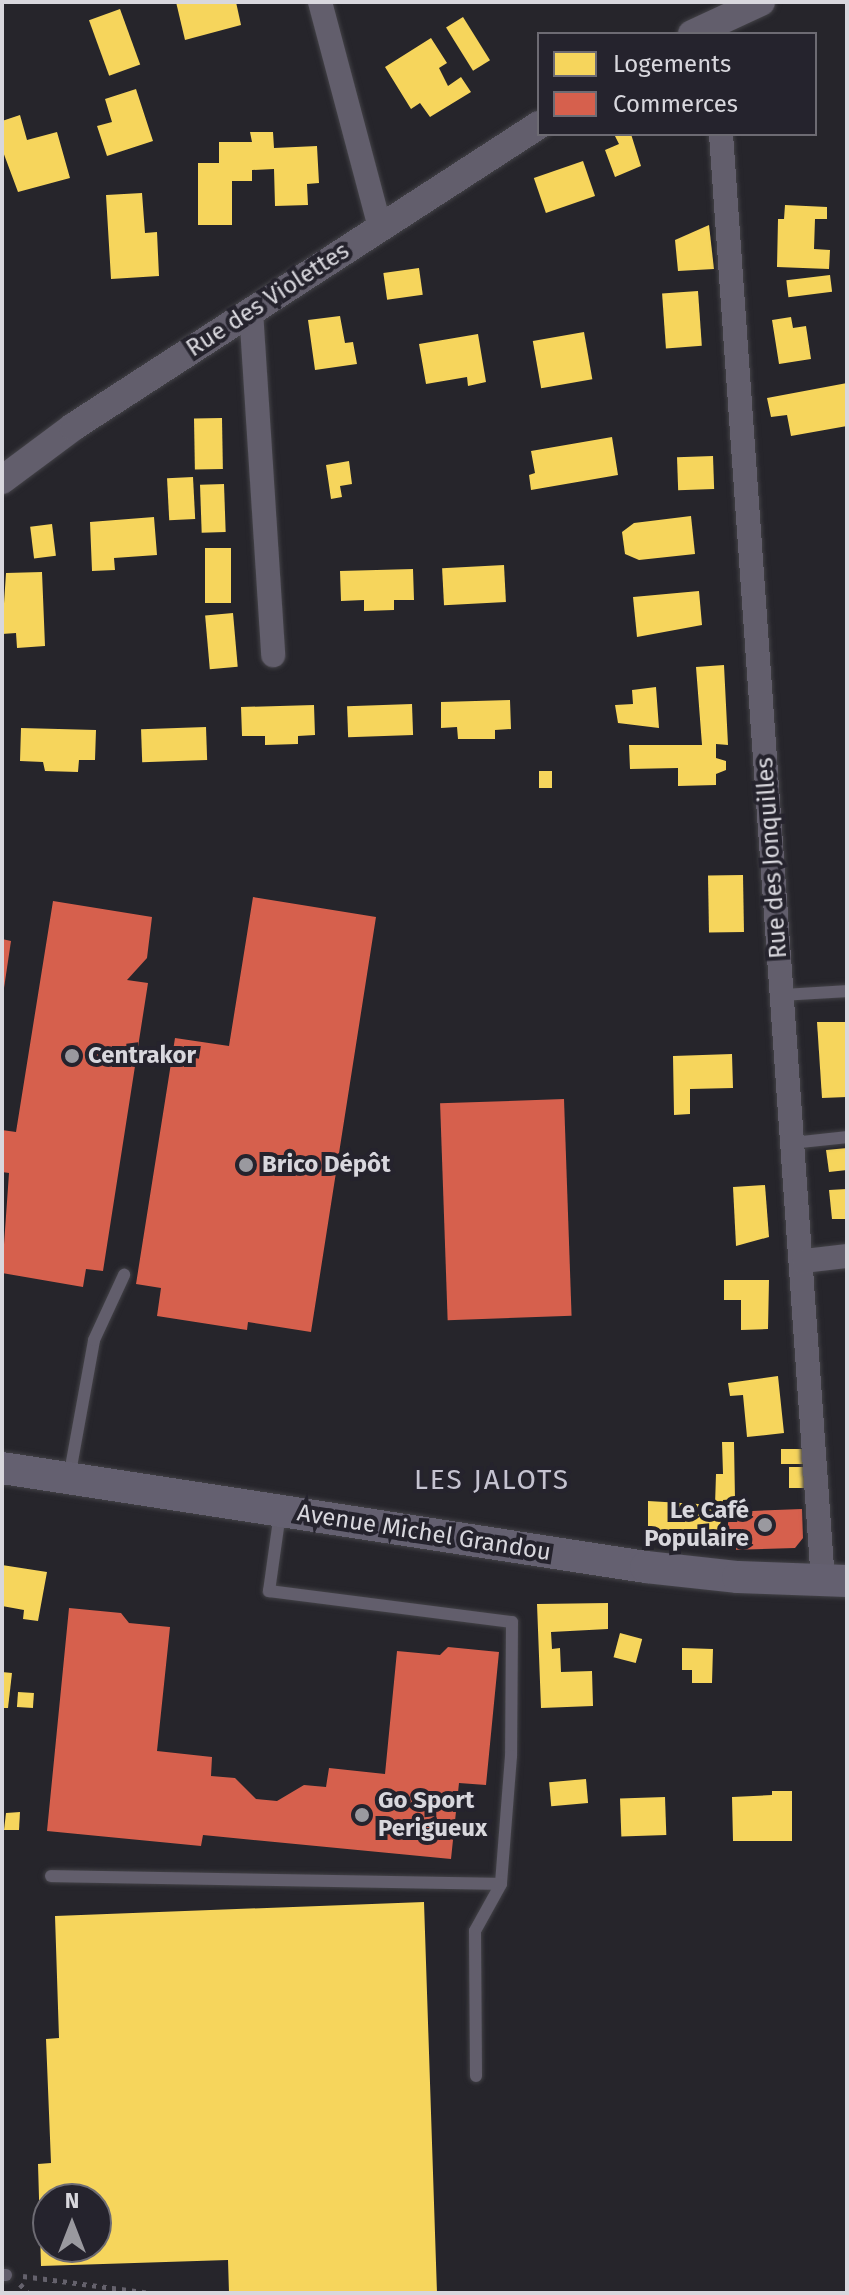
<!DOCTYPE html>
<meta charset="utf-8">
<style>
body{margin:0}
#map{position:relative;width:849px;height:2295px;overflow:hidden;background:#26252b;font-family:"Fira Sans",sans-serif}
div>[style]{position:absolute}
[style*='--x']{left:calc(var(--x)*1px);top:calc(var(--y)*1px);width:calc(var(--w)*1px);rotate:calc(var(--a)*1deg)}
.homes>*{inset:0;background:#f6d55c;transform-origin:0 0}
.shops>*{inset:0;background:#d6604d;transform-origin:0 0}
.path>*{height:5px;margin-top:-2.5px;transform-origin:0;background:repeating-linear-gradient(90deg,#64616c 0 4px,transparent 0 10px)}
.roads{filter:drop-shadow(0 0 2px #434247) drop-shadow(0 0 2px #434247)}
.service>*{height:12px;margin:-6px;padding:0 6px;transform-origin:6px;border-radius:6px;background:#625e6c}
.minor>*{height:24px;margin:-12px;padding:0 12px;transform-origin:12px;border-radius:12px;background:#625e6c}
.tertiary>*{height:28px;margin:-14px;padding:0 14px;transform-origin:14px;border-radius:14px;background:#625e6c}
.secondary>*{height:32px;margin:-16px;padding:0 16px;transform-origin:16px;border-radius:16px;background:#646070}
.dots>*{width:22px;height:22px;translate:-50% -50%;box-sizing:border-box;border:4px solid #25232d;border-radius:50%}
span{translate:-50% -50%;white-space:nowrap;text-align:center;line-height:1.15;-webkit-text-stroke:8px #25232d;paint-order:stroke}
.street-label{font-size:24px;color:#d8d7dd}
.poi-label{font-size:24px;color:#d8d7dd;font-weight:700}
.left{translate:0 -50%;text-align:left}
.right{translate:-100% -50%;text-align:right}
.quarter-label{font-size:28px;color:#c5c3d0;letter-spacing:2px}
.frame{position:absolute;inset:0;border:4px solid #d8d7dd;pointer-events:none}
.legend{position:absolute;left:537px;top:32px;width:280px;height:104px;box-sizing:border-box;background:#25232d;border:2px solid #6d6b73;margin:0;padding:10px 14px;list-style:none;font-size:24px;color:#d8d7dd}
.legend li{display:flex;align-items:center;gap:16px;height:40px}
.legend b{width:40px;border:2px solid #6d6b73}
.north{position:absolute;left:32px;top:2183px;width:80px;height:80px;box-sizing:border-box;background:#25232d;border:2px solid #6d6b73;border-radius:50%;rotate:0deg;font-size:22px;font-weight:700;line-height:32px;text-align:center;color:#d8d7dd}
.north::after{content:'';display:block;margin:auto;width:28px;height:36px;background:#9a999f;clip-path:polygon(50% 0,100% 100%,50% 72%,0 100%)}
</style>
<div id="map">
<div class="homes">
<div style="clip-path:polygon(176px 2px,236px 2px,241px 25px,185px 40px)"></div>
<div style="left:120px;top:9px;width:59px;height:33px;rotate:70deg"></div>
<div style="left:463px;top:17px;width:51px;height:20px;rotate:58deg"></div>
<div style="clip-path:polygon(431px 38px,447px 63px,439px 68px,448px 86px,461px 77px,471px 92px,430px 117px,420px 103px,411px 109px,385px 67px)"></div>
<div style="clip-path:polygon(136px 89px,153px 141px,107px 156px,97px 126px,112px 122px,105px 99px)"></div>
<div style="clip-path:polygon(20px 115px,27px 140px,57px 132px,70px 178px,18px 192px,2px 149px,2px 121px)"></div>
<div style="clip-path:polygon(250px 132px,273px 132px,274px 148px,317px 146px,319px 183px,307px 184px,308px 205px,275px 206px,274px 169px,252px 170px,252px 181px,232px 181px,232px 225px,198px 225px,198px 163px,219px 163px,219px 142px,252px 142px)"></div>
<div style="clip-path:polygon(614px 134px,631px 134px,641px 166px,615px 177px,605px 150px,619px 144px)"></div>
<div style="left:583px;top:161px;width:37px;height:52px;rotate:71deg"></div>
<div style="clip-path:polygon(142px 193px,145px 233px,157px 232px,159px 276px,111px 279px,106px 195px)"></div>
<div style="clip-path:polygon(785px 205px,827px 207px,827px 219px,815px 219px,814px 249px,830px 250px,829px 269px,777px 267px,778px 219px,784px 219px)"></div>
<div style="clip-path:polygon(709px 225px,714px 269px,678px 271px,675px 240px)"></div>
<div style="left:419px;top:268px;width:27px;height:36px;rotate:82deg"></div>
<div style="left:830px;top:275px;width:17px;height:44px;rotate:83deg"></div>
<div style="left:698px;top:291px;width:55px;height:36px;rotate:86deg"></div>
<div style="clip-path:polygon(340px 316px,345px 343px,353px 342px,357px 364px,315px 370px,308px 320px)"></div>
<div style="clip-path:polygon(791px 317px,793px 328px,806px 326px,811px 359px,779px 364px,772px 320px)"></div>
<div style="left:584px;top:332px;width:48px;height:52px;rotate:80deg"></div>
<div style="clip-path:polygon(478px 334px,486px 382px,468px 386px,467px 377px,426px 384px,419px 344px)"></div>
<div style="clip-path:polygon(847px 383px,847px 426px,791px 436px,787px 415px,771px 417px,767px 398px)"></div>
<div style="left:222px;top:418px;width:51px;height:28px;rotate:89deg"></div>
<div style="clip-path:polygon(612px 437px,618px 475px,531px 490px,529px 475px,535px 473px,531px 451px)"></div>
<div style="left:713px;top:456px;width:33px;height:36px;rotate:88deg"></div>
<div style="clip-path:polygon(349px 461px,352px 484px,340px 486px,342px 497px,331px 499px,326px 465px)"></div>
<div style="left:193px;top:477px;width:42px;height:26px;rotate:87deg"></div>
<div style="left:224px;top:484px;width:48px;height:24px;rotate:88deg"></div>
<div style="clip-path:polygon(691px 516px,695px 554px,639px 560px,625px 554px,622px 532px,634px 523px)"></div>
<div style="clip-path:polygon(154px 517px,157px 555px,114px 558px,115px 570px,92px 571px,90px 522px)"></div>
<div style="left:52px;top:524px;width:32px;height:22px;rotate:83deg"></div>
<div style="left:205px;top:548px;width:26px;height:55px"></div>
<div style="left:504px;top:565px;width:37px;height:62px;rotate:87deg"></div>
<div style="clip-path:polygon(413px 569px,414px 600px,394px 600px,394px 610px,364px 611px,364px 600px,341px 601px,340px 571px)"></div>
<div style="clip-path:polygon(42px 572px,45px 646px,17px 648px,16px 633px,2px 634px,6px 573px)"></div>
<div style="clip-path:polygon(699px 591px,702px 625px,637px 637px,633px 597px)"></div>
<div style="left:233px;top:613px;width:54px;height:28px;rotate:85deg"></div>
<div style="clip-path:polygon(724px 665px,728px 745px,716px 744px,716px 758px,726px 761px,726px 770px,716px 774px,716px 785px,678px 786px,678px 768px,630px 769px,629px 745px,702px 745px,696px 667px)"></div>
<div style="clip-path:polygon(656px 687px,659px 728px,618px 723px,615px 705px,633px 704px,632px 690px)"></div>
<div style="clip-path:polygon(510px 700px,511px 729px,495px 730px,495px 739px,458px 739px,457px 727px,441px 728px,441px 702px)"></div>
<div style="left:412px;top:704px;width:31px;height:65px;rotate:88deg"></div>
<div style="clip-path:polygon(314px 705px,315px 735px,298px 736px,298px 744px,265px 745px,265px 736px,242px 736px,241px 707px)"></div>
<div style="left:206px;top:727px;width:33px;height:65px;rotate:88deg"></div>
<div style="clip-path:polygon(21px 728px,96px 730px,95px 760px,79px 760px,78px 772px,45px 771px,43px 762px,20px 761px)"></div>
<div style="left:539px;top:771px;width:13px;height:17px"></div>
<div style="left:743px;top:875px;width:57px;height:35px;rotate:89deg"></div>
<div style="clip-path:polygon(817px 1022px,847px 1022px,847px 1097px,822px 1098px)"></div>
<div style="clip-path:polygon(732px 1054px,733px 1088px,690px 1089px,690px 1114px,674px 1115px,673px 1056px)"></div>
<div style="clip-path:polygon(847px 1148px,847px 1170px,829px 1172px,826px 1150px)"></div>
<div style="clip-path:polygon(765px 1185px,769px 1237px,736px 1246px,733px 1187px)"></div>
<div style="clip-path:polygon(847px 1189px,847px 1219px,832px 1219px,829px 1190px)"></div>
<div style="clip-path:polygon(724px 1280px,769px 1280px,768px 1329px,741px 1330px,741px 1300px,724px 1300px)"></div>
<div style="clip-path:polygon(778px 1376px,784px 1433px,747px 1437px,743px 1395px,730px 1396px,728px 1383px)"></div>
<div style="clip-path:polygon(722px 1442px,734px 1442px,735px 1499px,723px 1500px,719px 1537px,648px 1534px,648px 1501px,715px 1505px,716px 1474px,723px 1474px)"></div>
<div style="left:805px;top:1449px;width:15px;height:24px;rotate:90deg"></div>
<div style="left:789px;top:1467px;width:17px;height:21px"></div>
<div style="clip-path:polygon(2px 1565px,47px 1572px,38px 1621px,23px 1619px,24px 1610px,2px 1606px)"></div>
<div style="clip-path:polygon(608px 1603px,608px 1629px,551px 1632px,552px 1649px,560px 1648px,561px 1672px,592px 1671px,593px 1706px,541px 1708px,537px 1604px)"></div>
<div style="left:620px;top:1633px;width:23px;height:25px;rotate:15deg"></div>
<div style="clip-path:polygon(682px 1648px,713px 1649px,712px 1683px,692px 1683px,692px 1670px,682px 1670px)"></div>
<div style="clip-path:polygon(2px 1672px,12px 1673px,8px 1708px,2px 1708px)"></div>
<div style="left:18px;top:1692px;width:16px;height:15px;rotate:4deg"></div>
<div style="left:586px;top:1779px;width:24px;height:37px;rotate:85deg"></div>
<div style="clip-path:polygon(772px 1791px,792px 1791px,792px 1841px,733px 1841px,732px 1797px,772px 1795px)"></div>
<div style="left:665px;top:1797px;width:38px;height:45px;rotate:88deg"></div>
<div style="clip-path:polygon(20px 1812px,19px 1830px,4px 1830px,6px 1813px)"></div>
<div style="clip-path:polygon(evenodd,424px 1902px,437px 2293px,229px 2293px,228px 2260px,41px 2266px,38px 2164px,51px 2163px,46px 2039px,59px 2038px,55px 1916px,424px 1902px,48px 2199px,96px 2199px,96px 2247px,48px 2247px,48px 2199px)"></div>
</div>
<div class="shops">
<div style="clip-path:polygon(253px 897px,376px 917px,311px 1332px,248px 1322px,247px 1330px,157px 1316px,161px 1288px,136px 1284px,175px 1038px,229px 1046px)"></div>
<div style="clip-path:polygon(53px 901px,152px 917px,147px 958px,127px 980px,148px 983px,103px 1271px,86px 1269px,83px 1287px,2px 1273px,9px 1173px,2px 1172px,2px 1130px,16px 1132px)"></div>
<div style="clip-path:polygon(2px 939px,11px 941px,4px 988px,2px 988px)"></div>
<div style="left:564px;top:1099px;width:217px;height:124px;rotate:88deg"></div>
<div style="clip-path:polygon(802px 1509px,803px 1538px,795px 1548px,728px 1550px,728px 1512px)"></div>
<div style="clip-path:polygon(69px 1608px,121px 1613px,129px 1623px,170px 1627px,157px 1751px,212px 1757px,211px 1776px,235px 1778px,256px 1799px,277px 1801px,304px 1785px,326px 1787px,329px 1768px,385px 1774px,397px 1651px,440px 1655px,448px 1647px,499px 1652px,486px 1785px,459px 1783px,451px 1859px,203px 1835px,201px 1846px,47px 1831px)"></div>
</div>
<div class="path">
<div style="--x:23;--y:2276;--w:129;--a:7.6"></div>
<div style="--x:20;--y:2284;--w:12;--a:48"></div>
</div>
<div class="roads">
<div class="service">
<div style="--x:782;--y:995;--w:65;--a:-3.5"></div>
<div style="--x:792;--y:1143;--w:55;--a:-6.2"></div>
<div style="--x:69;--y:1478;--w:140;--a:-79.7"></div>
<div style="--x:94;--y:1340;--w:72;--a:-65.2"></div>
<div style="--x:280;--y:1513;--w:79;--a:98"></div>
<div style="--x:269;--y:1591;--w:245;--a:7.3"></div>
<div style="--x:512;--y:1622;--w:134;--a:90.4"></div>
<div style="--x:511;--y:1756;--w:128;--a:94.5"></div>
<div style="--x:501;--y:1884;--w:54;--a:119"></div>
<div style="--x:475;--y:1931;--w:145;--a:89.6"></div>
<div style="--x:51;--y:1876;--w:450;--a:1"></div>
<div style="--x:2;--y:2275;--w:4;--a:0"></div>
</div>
<div class="minor">
<div style="--x:320;--y:2;--w:233;--a:75.1"></div>
<div style="--x:721;--y:134;--w:1452;--a:85.97"></div>
<div style="--x:251;--y:311;--w:345;--a:86.3"></div>
<div style="--x:804;--y:1261;--w:43;--a:-6.6"></div>
</div>
<div class="tertiary">
<div style="--x:692;--y:34;--w:76;--a:-24.9"></div>
<div style="--x:2;--y:480;--w:89;--a:-36.7"></div>
<div style="--x:73;--y:427;--w:555;--a:-32.95"></div>
</div>
<div class="secondary">
<div style="--x:2;--y:1468;--w:652;--a:8.74"></div>
<div style="--x:646;--y:1567;--w:93;--a:6.2"></div>
<div style="--x:738;--y:1577;--w:109;--a:2.1"></div>
</div>
</div>
<div class="dots">
<div style="left:72px;top:1056px;background:#9a999f"></div>
<div style="left:246px;top:1165px;background:#9a999f"></div>
<div style="left:765px;top:1525px;background:#9a999f"></div>
<div style="left:362px;top:1815px;background:#9a999f"></div>
</div>
<div class="street-label">
<span style="left:268px;top:300px;rotate:-33deg">Rue des Violettes</span>
<span style="left:772px;top:858px;rotate:-94deg">Rue des Jonquilles</span>
<span style="left:424px;top:1533px;rotate:9deg">Avenue Michel Grandou</span>
</div>
<div class="poi-label">
<span class="left" style="left:88px;top:1056px">Centrakor</span>
<span class="left" style="left:262px;top:1165px">Brico Dépôt</span>
<span class="right" style="left:749px;top:1525px">Le Café<br>Populaire</span>
<span class="left" style="left:378px;top:1815px">Go Sport<br>Perigueux</span>
</div>
<div class="quarter-label">
<span style="left:492px;top:1480px">LES JALOTS</span>
</div>
<div class="frame"></div>
<ul class="legend">
<li><b style="height:22px;background:#f6d55c"></b>Logements</li>
<li><b style="height:22px;background:#d6604d"></b>Commerces</li>
</ul>
<div class="north">N</div>
</div>
